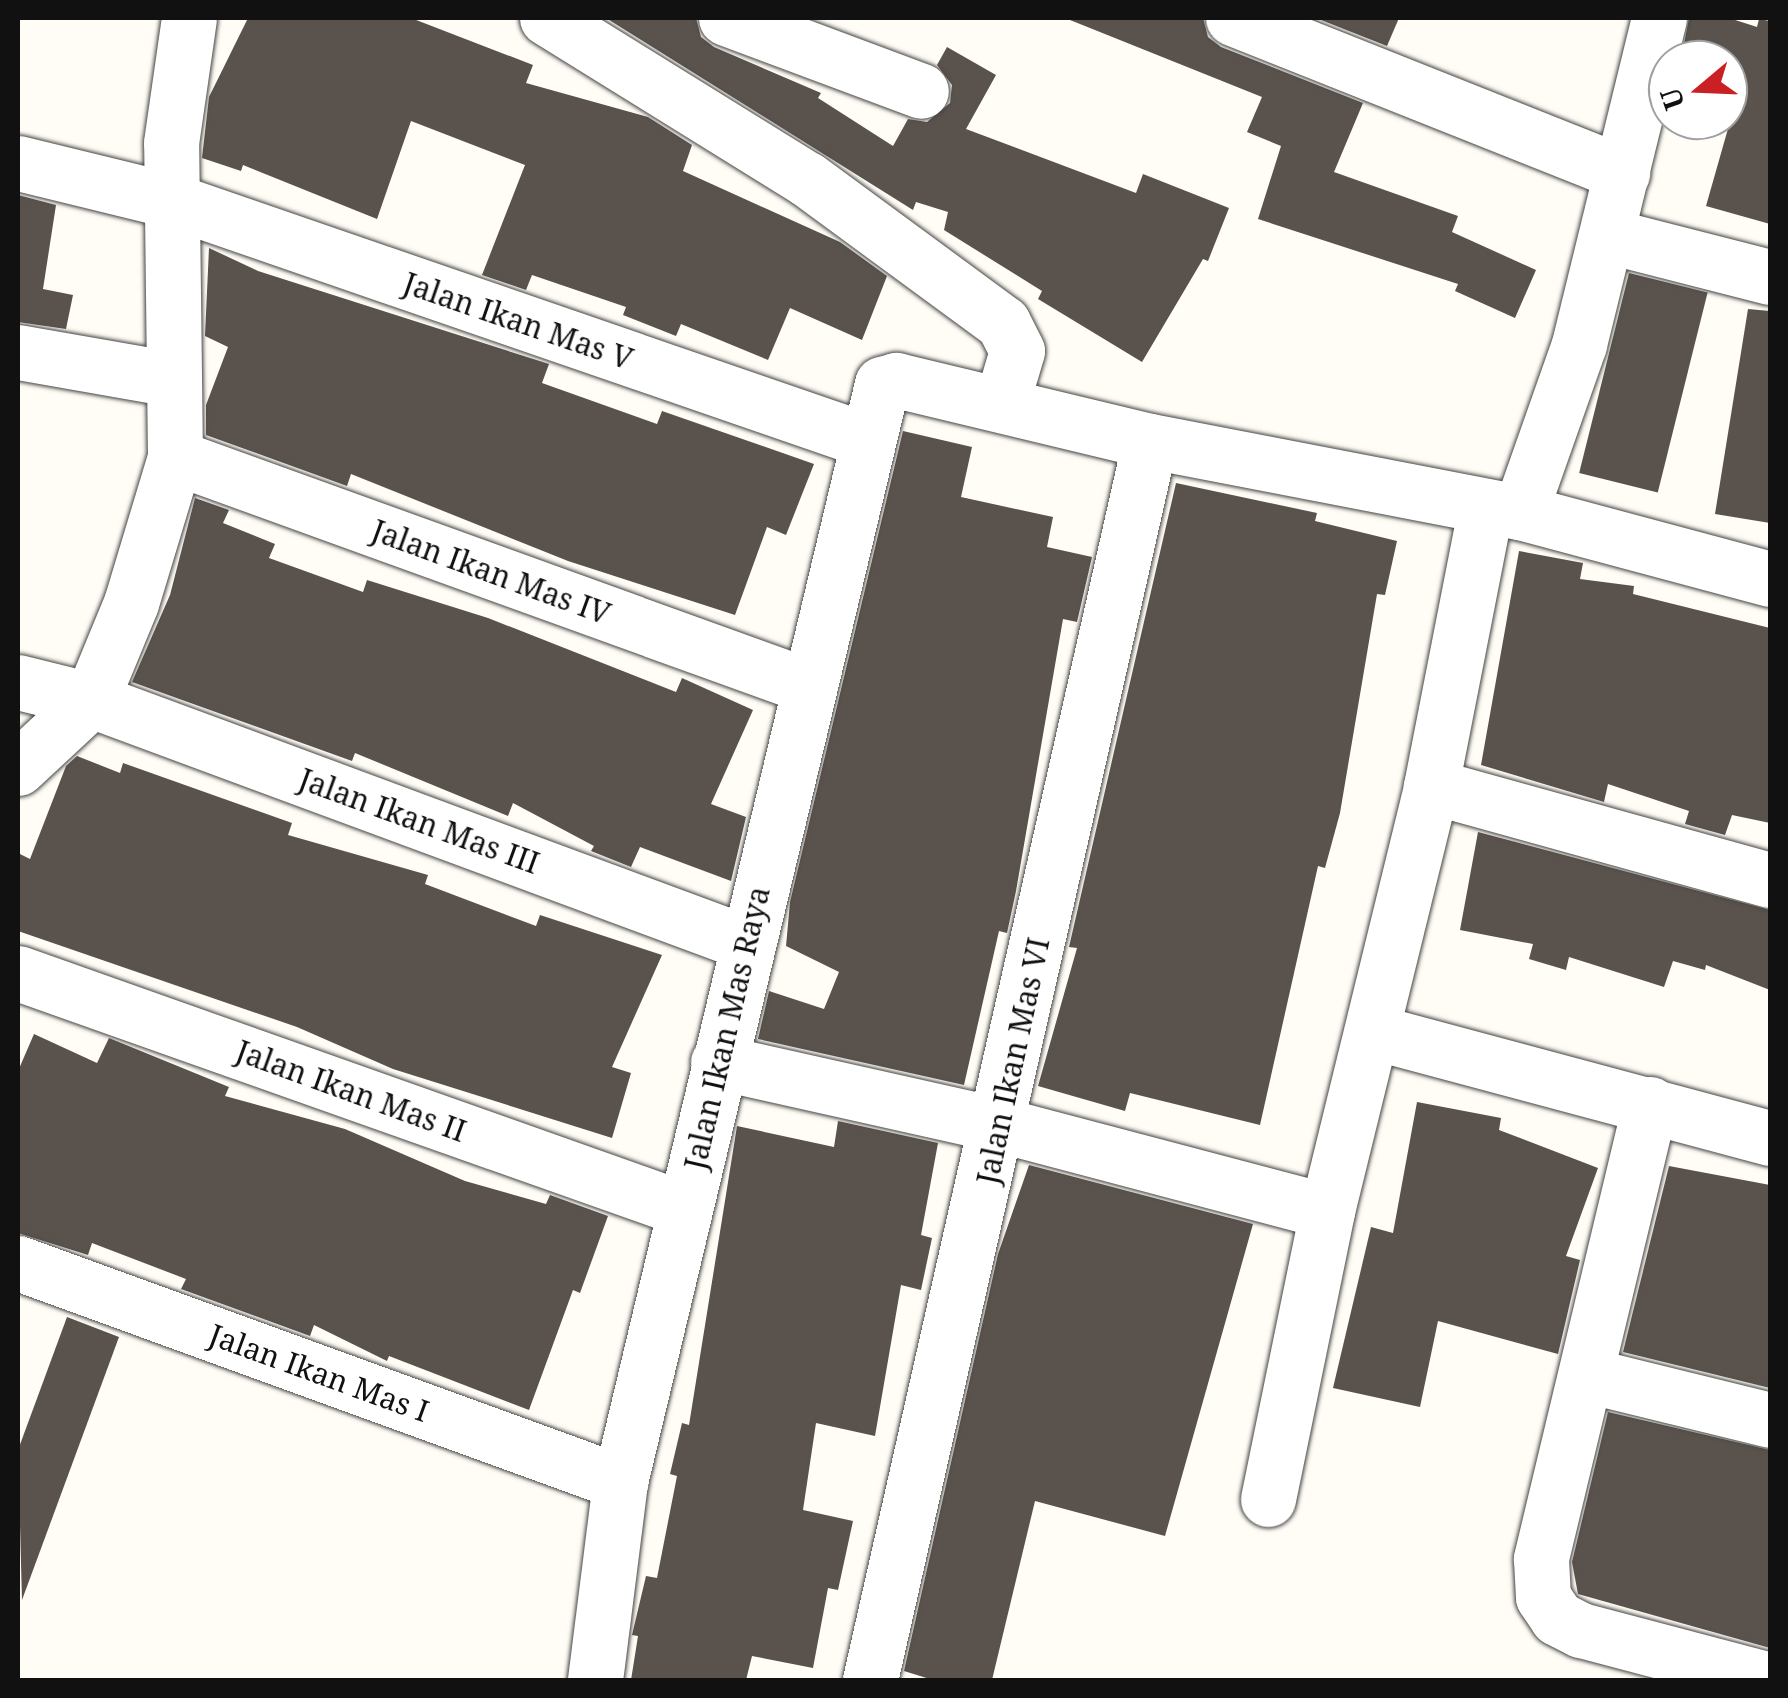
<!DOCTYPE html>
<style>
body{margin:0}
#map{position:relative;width:1788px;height:1698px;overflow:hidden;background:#fffdf5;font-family:"Noto Serif",serif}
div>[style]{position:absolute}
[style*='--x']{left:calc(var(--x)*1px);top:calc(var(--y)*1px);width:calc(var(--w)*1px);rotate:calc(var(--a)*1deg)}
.building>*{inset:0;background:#5a524c;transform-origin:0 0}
.roads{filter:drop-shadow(0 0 2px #444) drop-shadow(0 0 2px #444)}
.minor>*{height:55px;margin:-27.5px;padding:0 27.5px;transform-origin:27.5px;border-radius:27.5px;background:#fff}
span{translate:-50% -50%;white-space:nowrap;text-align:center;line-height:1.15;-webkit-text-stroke:10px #fff;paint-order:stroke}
.street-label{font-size:30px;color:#111}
.frame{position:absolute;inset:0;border:20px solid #111;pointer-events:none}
.north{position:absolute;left:1648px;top:40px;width:100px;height:100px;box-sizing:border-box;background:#fff;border:2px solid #a0a0a0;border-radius:50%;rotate:251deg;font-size:28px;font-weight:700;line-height:40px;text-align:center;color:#111}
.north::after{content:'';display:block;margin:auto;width:35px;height:45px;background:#ca2024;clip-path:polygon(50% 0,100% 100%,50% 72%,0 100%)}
</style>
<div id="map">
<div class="building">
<div style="clip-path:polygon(248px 18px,411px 18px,533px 65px,526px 83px,648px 117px,692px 145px,683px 171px,840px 242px,887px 276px,862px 340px,790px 308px,768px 360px,681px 324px,676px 336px,623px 315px,626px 307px,532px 275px,526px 290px,482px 275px,525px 165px,411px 121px,377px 219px,243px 165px,241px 171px,202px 158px,209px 97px)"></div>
<div style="clip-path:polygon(606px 18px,696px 18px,701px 37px,714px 47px,821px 93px,818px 98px,893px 146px,908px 119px,927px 122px,950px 103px,952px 85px,937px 65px,947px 47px,996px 75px,966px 129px,1136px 193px,1143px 174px,1229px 208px,1208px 261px,1203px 259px,1142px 362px,1038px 299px,1042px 291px,944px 230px,948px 212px,916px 202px,913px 210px)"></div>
<div style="clip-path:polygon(1065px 18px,1203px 18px,1208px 37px,1221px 47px,1363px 103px,1334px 172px,1458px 216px,1452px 232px,1536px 270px,1515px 318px,1455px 291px,1458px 284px,1258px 219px,1281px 146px,1247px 132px,1262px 97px)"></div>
<div style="clip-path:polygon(1316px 18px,1399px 18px,1387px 46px)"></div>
<div style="clip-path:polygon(1689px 18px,1729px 18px,1757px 27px,1759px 19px,1770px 21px,1770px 224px,1706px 206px,1737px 97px,1728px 94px,1728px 60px,1681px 60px)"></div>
<div style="clip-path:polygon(18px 195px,56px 205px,43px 289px,73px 295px,66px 329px,18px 322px)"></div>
<div style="clip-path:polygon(209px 248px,258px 271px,549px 364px,542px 383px,657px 424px,662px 411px,814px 464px,786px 535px,767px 527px,735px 615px,568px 561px,351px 474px,347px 486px,206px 435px,206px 405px,228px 347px,205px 336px)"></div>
<div style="left:1629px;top:273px;width:81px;height:206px;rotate:14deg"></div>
<div style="clip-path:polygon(1748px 309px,1770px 311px,1770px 523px,1715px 514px)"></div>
<div style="clip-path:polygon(903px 431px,972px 447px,961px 497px,1053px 517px,1047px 547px,1092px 557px,1077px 622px,1063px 619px,1016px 891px,1007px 933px,999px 931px,964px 1085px,758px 1039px,769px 991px,824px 1009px,839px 972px,786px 946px,790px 902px)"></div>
<div style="clip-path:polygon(1176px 483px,1317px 513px,1315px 521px,1397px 541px,1385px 595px,1377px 594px,1340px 813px,1325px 868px,1318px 866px,1260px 1125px,1130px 1093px,1125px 1111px,1038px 1086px,1077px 948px,1069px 947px)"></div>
<div style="clip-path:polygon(195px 498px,229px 510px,223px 523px,275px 544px,269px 558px,363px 592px,367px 580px,488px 618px,676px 692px,682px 678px,753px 710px,711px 804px,746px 817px,731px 881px,640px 847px,631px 867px,591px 851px,594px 846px,513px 803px,508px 816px,355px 753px,352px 761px,132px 682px,170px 595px)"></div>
<div style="clip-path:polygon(1519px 551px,1583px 563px,1580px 579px,1634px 586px,1633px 594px,1770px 628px,1770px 823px,1732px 815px,1725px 835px,1685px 824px,1689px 811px,1608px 784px,1604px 802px,1481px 765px)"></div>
<div style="clip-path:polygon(77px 756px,120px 773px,123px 763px,292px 823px,288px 835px,428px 875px,425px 884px,536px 926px,540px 915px,662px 955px,612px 1067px,631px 1073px,612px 1138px,393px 1069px,297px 1027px,18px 931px,18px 853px,30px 859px,66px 766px)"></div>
<div style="clip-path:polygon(1478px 832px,1770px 910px,1770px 990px,1706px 965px,1705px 970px,1673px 961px,1664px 987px,1569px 957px,1566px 970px,1529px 959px,1533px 944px,1460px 930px)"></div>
<div style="clip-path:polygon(34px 1034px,97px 1063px,109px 1038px,229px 1087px,225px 1096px,345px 1129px,465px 1181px,546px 1204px,550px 1195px,608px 1216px,580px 1293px,573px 1290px,529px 1410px,389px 1356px,387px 1361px,314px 1325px,310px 1336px,181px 1289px,186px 1279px,92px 1243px,88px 1255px,18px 1233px,18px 1071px)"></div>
<div style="clip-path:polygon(1417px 1102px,1501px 1118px,1499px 1130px,1598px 1168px,1566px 1256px,1580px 1260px,1558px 1354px,1438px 1321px,1420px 1407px,1333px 1388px,1371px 1227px,1393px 1233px)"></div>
<div style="clip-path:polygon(838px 1121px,938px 1143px,921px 1235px,932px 1238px,921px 1290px,901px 1285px,875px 1436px,816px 1423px,803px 1510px,853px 1521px,838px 1590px,828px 1588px,813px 1668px,752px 1656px,746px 1680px,631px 1680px,638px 1636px,632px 1635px,646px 1576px,657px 1578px,677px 1476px,670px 1474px,682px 1423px,689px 1425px,737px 1126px,834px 1147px)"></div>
<div style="clip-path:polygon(1029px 1165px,1253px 1224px,1165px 1536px,1035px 1501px,992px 1680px,933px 1680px,904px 1671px,998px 1254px)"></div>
<div style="clip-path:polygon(1669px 1166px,1770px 1185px,1770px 1388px,1623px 1352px)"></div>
<div style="clip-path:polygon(67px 1317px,119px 1337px,22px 1600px,18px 1450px)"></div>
<div style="clip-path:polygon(1608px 1412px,1770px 1450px,1770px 1648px,1578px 1594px,1572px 1562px)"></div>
</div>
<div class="roads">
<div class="minor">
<div style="--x:547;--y:18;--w:306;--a:31.8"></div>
<div style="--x:807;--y:179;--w:243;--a:36.3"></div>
<div style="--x:1003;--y:323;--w:31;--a:63"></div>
<div style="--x:1017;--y:351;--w:56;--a:106.5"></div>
<div style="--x:726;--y:18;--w:208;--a:20.5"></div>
<div style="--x:1233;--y:18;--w:419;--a:21.7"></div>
<div style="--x:18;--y:163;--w:156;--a:13.7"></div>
<div style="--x:170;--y:200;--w:736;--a:19.03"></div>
<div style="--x:1609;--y:236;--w:166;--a:14.3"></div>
<div style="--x:18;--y:352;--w:156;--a:9.9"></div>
<div style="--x:175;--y:457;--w:673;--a:19.89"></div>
<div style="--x:1520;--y:512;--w:178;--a:-70.6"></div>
<div style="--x:1579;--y:344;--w:336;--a:-76.2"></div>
<div style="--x:18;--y:682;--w:75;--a:13.9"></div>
<div style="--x:91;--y:700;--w:700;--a:20.33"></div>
<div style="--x:18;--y:768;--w:100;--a:-43"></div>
<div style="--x:91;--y:700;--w:105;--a:-67.6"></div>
<div style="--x:131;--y:603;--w:152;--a:-73.2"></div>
<div style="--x:175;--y:457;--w:314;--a:-90.7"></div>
<div style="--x:171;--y:143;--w:126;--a:-81.8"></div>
<div style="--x:1431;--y:786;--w:352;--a:15.5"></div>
<div style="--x:18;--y:973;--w:707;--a:19.51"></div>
<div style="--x:1374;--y:1032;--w:410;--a:15"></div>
<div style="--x:718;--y:1062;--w:290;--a:12.6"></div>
<div style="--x:1001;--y:1125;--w:337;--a:14.8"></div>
<div style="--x:1650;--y:1104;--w:468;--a:103.5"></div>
<div style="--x:1541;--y:1559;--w:38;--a:87"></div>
<div style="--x:1543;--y:1597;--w:25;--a:56"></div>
<div style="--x:1557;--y:1618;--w:27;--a:27"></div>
<div style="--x:1581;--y:1630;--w:196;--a:14.8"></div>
<div style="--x:18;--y:1263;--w:641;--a:19.99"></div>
<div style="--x:1587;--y:1375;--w:188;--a:13.8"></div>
<div style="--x:1268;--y:1499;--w:294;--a:-78.4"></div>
<div style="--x:1327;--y:1211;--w:438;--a:-76.2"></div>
<div style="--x:1431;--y:786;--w:285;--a:-78.9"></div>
<div style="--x:595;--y:1680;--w:200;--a:-82.8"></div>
<div style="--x:620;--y:1482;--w:1129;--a:-76.58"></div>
<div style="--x:882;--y:384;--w:15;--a:-16"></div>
<div style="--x:896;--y:380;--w:261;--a:13.5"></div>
<div style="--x:1150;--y:441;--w:377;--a:10.9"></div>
<div style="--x:1520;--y:512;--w:259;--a:15"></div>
<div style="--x:870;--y:1680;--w:1270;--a:-77.27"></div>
</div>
</div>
<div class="street-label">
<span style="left:518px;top:321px;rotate:19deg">Jalan Ikan Mas V</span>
<span style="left:491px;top:572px;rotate:20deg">Jalan Ikan Mas IV</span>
<span style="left:419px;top:821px;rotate:20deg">Jalan Ikan Mas III</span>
<span style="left:727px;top:1028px;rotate:-77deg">Jalan Ikan Mas Raya</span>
<span style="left:1013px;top:1061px;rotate:-78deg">Jalan Ikan Mas VI</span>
<span style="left:351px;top:1091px;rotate:20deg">Jalan Ikan Mas II</span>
<span style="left:319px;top:1373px;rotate:20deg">Jalan Ikan Mas I</span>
</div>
<div class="frame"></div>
<div class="north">U</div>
</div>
